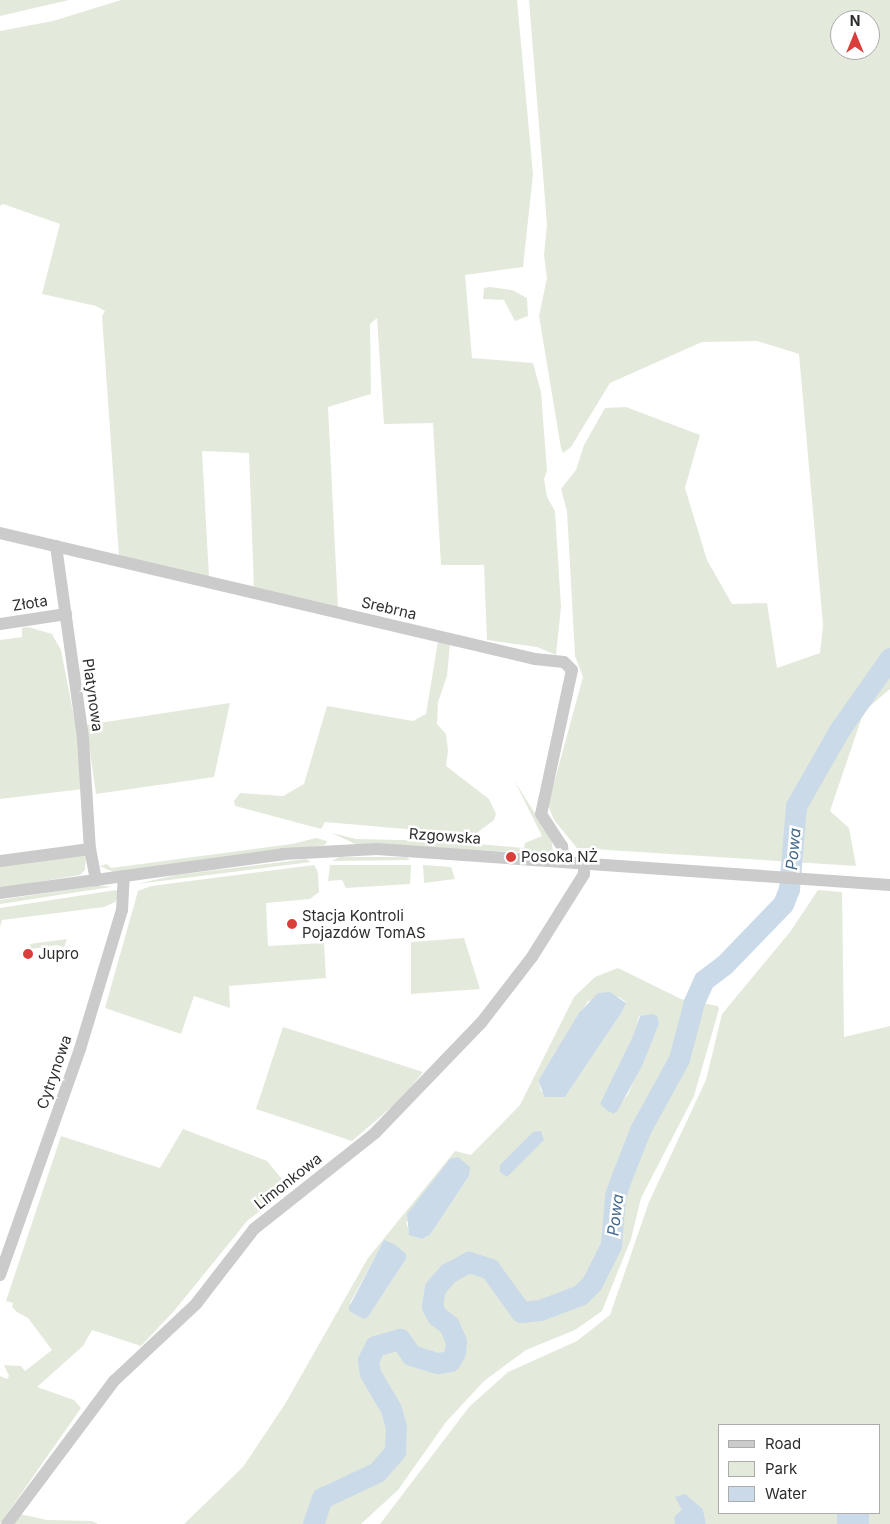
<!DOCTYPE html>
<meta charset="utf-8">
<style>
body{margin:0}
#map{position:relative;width:890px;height:1524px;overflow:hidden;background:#fff;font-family:Inter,sans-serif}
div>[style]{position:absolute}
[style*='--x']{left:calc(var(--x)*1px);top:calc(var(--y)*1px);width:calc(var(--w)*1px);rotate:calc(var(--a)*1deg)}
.green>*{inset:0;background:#e3eadc}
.water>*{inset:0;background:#cadae9;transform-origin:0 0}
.river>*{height:21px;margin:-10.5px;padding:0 10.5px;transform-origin:10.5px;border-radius:10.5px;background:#cadae9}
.minor>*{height:12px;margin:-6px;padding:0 6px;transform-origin:6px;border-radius:6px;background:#cbcbcb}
.dots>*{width:14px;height:14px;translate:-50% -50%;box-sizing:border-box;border:2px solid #fff;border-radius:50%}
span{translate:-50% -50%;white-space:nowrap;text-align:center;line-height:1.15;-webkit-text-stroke:5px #fff;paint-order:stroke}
.street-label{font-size:15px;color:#2e2e2e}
.poi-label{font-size:15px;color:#2e2e2e}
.left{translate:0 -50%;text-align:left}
.water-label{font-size:16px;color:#41678b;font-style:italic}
.legend{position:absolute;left:718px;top:1424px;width:162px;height:90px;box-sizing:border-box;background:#fff;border:1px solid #ababab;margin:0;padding:6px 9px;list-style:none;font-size:15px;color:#2e2e2e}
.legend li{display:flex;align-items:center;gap:10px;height:25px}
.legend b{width:25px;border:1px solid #ababab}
.north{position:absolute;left:830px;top:10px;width:50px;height:50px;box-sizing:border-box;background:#fff;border:1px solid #ababab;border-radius:50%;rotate:0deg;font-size:14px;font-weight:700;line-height:20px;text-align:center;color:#2e2e2e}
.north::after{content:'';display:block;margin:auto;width:18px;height:22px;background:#da3e3b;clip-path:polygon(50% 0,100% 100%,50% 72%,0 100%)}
</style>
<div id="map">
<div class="green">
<div style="clip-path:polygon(0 0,69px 0,0 16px)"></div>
<div style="clip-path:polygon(121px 0,517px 0,533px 174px,523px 267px,465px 275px,472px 358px,533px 363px,541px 392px,547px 471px,544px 479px,547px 497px,555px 511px,561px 607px,556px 655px,537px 647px,487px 640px,484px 565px,441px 565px,433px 423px,384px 424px,377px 318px,370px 324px,371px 394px,328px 407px,338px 608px,254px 589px,249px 453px,202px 451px,209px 577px,119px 557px,102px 316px,105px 311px,96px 306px,42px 294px,60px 224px,3px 204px,0 206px,0 31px,53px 21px)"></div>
<div style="clip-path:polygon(evenodd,529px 0,890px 0,890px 689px,864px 711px,830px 811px,849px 828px,856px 866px,577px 848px,554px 820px,548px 805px,583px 677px,575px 656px,567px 511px,561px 489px,576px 470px,584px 445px,605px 408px,626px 407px,700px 435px,685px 488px,707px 560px,732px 604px,767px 603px,777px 668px,820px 653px,823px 625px,799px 354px,757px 341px,702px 342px,610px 383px,571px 447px,563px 453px,561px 448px,539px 316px,547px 278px,544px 255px,547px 225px,529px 0,840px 20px,870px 20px,870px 50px,840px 50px,840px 20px)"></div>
<div style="clip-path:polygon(490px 287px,512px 290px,527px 298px,528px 316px,515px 321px,504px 300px,483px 299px,484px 288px)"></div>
<div style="clip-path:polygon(28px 627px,52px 634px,61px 650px,78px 738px,83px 789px,0 799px,0 640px,22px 637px,22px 628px)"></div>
<div style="clip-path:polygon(438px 641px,450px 644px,447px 676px,438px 702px,437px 724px,446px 734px,448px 751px,446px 766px,489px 799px,496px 814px,494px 820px,474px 835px,325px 822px,321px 829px,235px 806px,234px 801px,240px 793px,283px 796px,304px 784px,327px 706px,413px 721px,426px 714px)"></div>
<div style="clip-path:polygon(230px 703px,214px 777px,96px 794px,86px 725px)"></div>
<div style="clip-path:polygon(514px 780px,552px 841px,553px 854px,355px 844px,332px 833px,356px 839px,443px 841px,524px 848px,525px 843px,542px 836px)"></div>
<div style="clip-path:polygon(316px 838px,327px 841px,325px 845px,113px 872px,100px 866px,107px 864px,111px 868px,292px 844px)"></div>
<div style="clip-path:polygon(76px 852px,86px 857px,85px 870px,80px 875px,0 888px,0 863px)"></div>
<div style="clip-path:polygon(339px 857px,407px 857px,410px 860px,332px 861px)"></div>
<div style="clip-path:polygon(306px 859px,311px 862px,137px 884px,176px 875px)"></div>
<div style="clip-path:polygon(314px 865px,318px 872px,319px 892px,310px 899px,266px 903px,268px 946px,324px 943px,326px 978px,229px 986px,230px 1008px,194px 996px,181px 1034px,105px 1008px,138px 891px,151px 886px)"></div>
<div style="clip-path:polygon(330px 865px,411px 865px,410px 884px,346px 888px,342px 880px,328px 881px)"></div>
<div style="clip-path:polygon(423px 865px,451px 867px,455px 879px,424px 883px)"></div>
<div style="clip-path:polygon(99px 885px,111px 887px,0 904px,0 900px)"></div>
<div style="clip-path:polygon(116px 890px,119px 894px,115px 902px,104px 907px,2px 920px,0 927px,0 908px)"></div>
<div style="clip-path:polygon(evenodd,818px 890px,842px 892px,844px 1037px,890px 1026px,890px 1524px,706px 1524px,703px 1509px,690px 1499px,675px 1524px,380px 1524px,469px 1407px,508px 1372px,577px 1341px,610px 1315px,649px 1202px,706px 1080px,722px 1014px,790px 932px,818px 890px,719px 1425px,879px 1425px,879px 1513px,719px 1513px,719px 1425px)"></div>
<div style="clip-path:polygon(464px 938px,480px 989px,411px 994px,411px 942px)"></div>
<div style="clip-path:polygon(67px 939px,64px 947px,57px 945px,31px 949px,30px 944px)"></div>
<div style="clip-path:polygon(evenodd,618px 968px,681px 999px,718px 1006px,719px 1009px,694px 1096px,641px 1198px,631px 1239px,602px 1311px,575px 1330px,526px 1350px,484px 1381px,446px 1422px,398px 1490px,361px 1524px,184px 1524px,243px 1467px,285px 1404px,368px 1258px,455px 1151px,471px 1155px,520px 1105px,574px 997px,595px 977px,618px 968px,619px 997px,626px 1002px,622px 1012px,565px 1097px,541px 1091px,538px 1081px,588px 1001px,619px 997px,618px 968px,639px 1016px,658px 1017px,659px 1024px,628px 1094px,614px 1114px,639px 1016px,618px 968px,469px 1176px,430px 1235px,422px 1239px,410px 1235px,406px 1222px,469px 1176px,618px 968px,384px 1241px,406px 1259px,368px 1317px,350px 1303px,384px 1241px)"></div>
<div style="clip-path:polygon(283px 1027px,330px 1042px,423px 1072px,402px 1098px,352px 1141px,256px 1109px)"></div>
<div style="clip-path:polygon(183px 1129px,267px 1161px,290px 1189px,248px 1220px,174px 1311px,141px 1346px,92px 1330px,83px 1346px,37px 1387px,74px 1400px,81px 1408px,0 1524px,0 1376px,7px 1379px,9px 1376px,4px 1365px,21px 1366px,25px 1371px,52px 1350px,28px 1318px,17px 1312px,12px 1307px,13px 1303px,6px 1301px,61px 1136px,160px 1168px)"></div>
<div style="clip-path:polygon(20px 1514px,47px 1520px,92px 1521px,98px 1524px,14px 1524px)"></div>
</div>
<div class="water">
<div style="clip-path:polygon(610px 992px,626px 1003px,622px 1012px,565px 1097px,545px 1097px,538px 1081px,579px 1013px,598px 993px)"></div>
<div style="clip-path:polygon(653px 1014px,658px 1017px,659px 1024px,642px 1066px,618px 1110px,614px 1114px,608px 1111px,600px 1104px,633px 1036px,640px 1016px)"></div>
<div style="clip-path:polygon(541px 1131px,544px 1140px,507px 1177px,500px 1172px,500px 1165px,533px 1132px)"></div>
<div style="clip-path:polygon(458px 1157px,470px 1167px,469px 1176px,430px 1235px,422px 1239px,409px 1235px,407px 1214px,450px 1159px)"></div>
<div style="clip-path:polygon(384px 1240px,394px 1244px,406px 1254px,406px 1259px,368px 1317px,364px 1319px,349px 1311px,349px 1307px)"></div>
<div style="clip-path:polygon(685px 1494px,703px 1509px,706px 1524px,675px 1524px,674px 1517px,682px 1510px,675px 1497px)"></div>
<div style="left:837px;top:1513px;width:32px;height:11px"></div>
</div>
<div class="river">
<div style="--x:313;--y:1524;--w:28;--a:-71"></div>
<div style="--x:322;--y:1498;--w:61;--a:-25.3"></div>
<div style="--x:377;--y:1472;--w:28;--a:-49"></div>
<div style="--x:395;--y:1451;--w:24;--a:-88"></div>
<div style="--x:396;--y:1427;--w:19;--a:-106"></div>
<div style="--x:391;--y:1409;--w:42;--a:-120.3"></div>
<div style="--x:370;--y:1373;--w:13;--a:-99"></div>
<div style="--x:368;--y:1360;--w:16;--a:-63"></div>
<div style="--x:375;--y:1346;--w:26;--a:-16"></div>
<div style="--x:400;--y:1339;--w:19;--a:55"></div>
<div style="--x:411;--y:1355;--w:28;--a:17"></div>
<div style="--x:438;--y:1363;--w:12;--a:-9"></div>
<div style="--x:450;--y:1361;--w:10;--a:-61"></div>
<div style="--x:455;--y:1352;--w:11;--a:-85"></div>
<div style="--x:456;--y:1341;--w:17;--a:-114"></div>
<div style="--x:449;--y:1325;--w:15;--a:-143"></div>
<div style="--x:437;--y:1316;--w:11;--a:-117"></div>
<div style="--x:432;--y:1306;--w:18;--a:-81"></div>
<div style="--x:435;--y:1288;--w:20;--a:-49"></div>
<div style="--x:448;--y:1273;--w:24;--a:-28"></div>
<div style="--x:469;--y:1262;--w:22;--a:18"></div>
<div style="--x:490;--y:1269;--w:53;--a:54.2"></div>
<div style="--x:521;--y:1312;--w:19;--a:-6"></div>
<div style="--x:540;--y:1310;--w:43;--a:-20.6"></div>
<div style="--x:580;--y:1295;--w:17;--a:-45"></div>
<div style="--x:592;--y:1283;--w:42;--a:-63.4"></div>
<div style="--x:611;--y:1245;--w:49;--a:-85.3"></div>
<div style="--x:615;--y:1196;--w:21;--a:-71"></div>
<div style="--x:622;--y:1176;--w:49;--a:-68.6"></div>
<div style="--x:640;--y:1130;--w:81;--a:-61.2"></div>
<div style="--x:679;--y:1059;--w:59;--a:-75.3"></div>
<div style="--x:694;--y:1002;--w:24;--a:-66"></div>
<div style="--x:704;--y:980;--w:25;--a:-37"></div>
<div style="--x:724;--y:965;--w:85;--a:-46"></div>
<div style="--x:783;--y:904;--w:16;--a:-68"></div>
<div style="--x:789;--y:889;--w:83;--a:-85.2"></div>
<div style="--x:796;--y:806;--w:89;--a:-60.3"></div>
<div style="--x:840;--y:729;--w:87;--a:-54.8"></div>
</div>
<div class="minor">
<div style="--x:0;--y:533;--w:550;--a:13.25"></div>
<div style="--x:535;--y:659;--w:29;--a:6"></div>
<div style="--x:564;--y:662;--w:11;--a:45"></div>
<div style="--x:572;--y:670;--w:147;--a:102.1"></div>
<div style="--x:541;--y:814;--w:38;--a:57"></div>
<div style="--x:562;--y:846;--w:16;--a:83"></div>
<div style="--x:56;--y:546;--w:195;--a:82"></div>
<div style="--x:83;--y:739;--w:110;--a:86.4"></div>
<div style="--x:90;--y:849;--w:32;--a:79"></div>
<div style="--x:0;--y:624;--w:67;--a:-8.6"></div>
<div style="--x:0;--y:861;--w:91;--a:-7.6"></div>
<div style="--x:0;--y:893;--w:286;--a:-7.8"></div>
<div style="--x:283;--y:854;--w:94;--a:-3"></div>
<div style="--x:377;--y:849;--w:514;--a:4.01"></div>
<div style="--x:0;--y:1275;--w:240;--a:-70.5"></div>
<div style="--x:80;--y:1049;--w:145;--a:-73.2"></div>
<div style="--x:122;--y:910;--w:34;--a:-87"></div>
<div style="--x:7;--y:1524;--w:179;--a:-53.2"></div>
<div style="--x:114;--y:1381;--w:112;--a:-43.2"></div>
<div style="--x:196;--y:1304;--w:95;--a:-52.3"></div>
<div style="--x:254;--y:1229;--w:154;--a:-38.4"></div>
<div style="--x:375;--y:1133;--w:153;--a:-46.1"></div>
<div style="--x:481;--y:1023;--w:83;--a:-52.3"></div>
<div style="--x:532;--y:957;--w:98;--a:-57.9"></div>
<div style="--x:584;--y:874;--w:11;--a:-90"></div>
</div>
<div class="dots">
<div style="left:511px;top:857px;background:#da3e3b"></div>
<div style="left:292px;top:924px;background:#da3e3b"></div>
<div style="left:28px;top:954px;background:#da3e3b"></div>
</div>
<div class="street-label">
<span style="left:30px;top:603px;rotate:-9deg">Złota</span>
<span style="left:389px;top:608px;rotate:13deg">Srebrna</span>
<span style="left:93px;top:695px;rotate:82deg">Platynowa</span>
<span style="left:445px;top:836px;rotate:4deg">Rzgowska</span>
<span style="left:54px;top:1072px;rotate:-71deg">Cytrynowa</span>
<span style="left:288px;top:1181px;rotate:-38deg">Limonkowa</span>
</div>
<div class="poi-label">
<span class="left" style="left:521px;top:857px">Posoka NŻ</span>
<span class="left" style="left:302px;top:924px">Stacja Kontroli<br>Pojazdów TomAS</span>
<span class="left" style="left:38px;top:954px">Jupro</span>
</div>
<div class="water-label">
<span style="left:793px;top:849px;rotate:-85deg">Powa</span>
<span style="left:615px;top:1215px;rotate:-83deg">Powa</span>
</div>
<ul class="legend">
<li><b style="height:6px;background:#cbcbcb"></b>Road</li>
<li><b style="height:14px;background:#e3eadc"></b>Park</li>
<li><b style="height:14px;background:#cadae9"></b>Water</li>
</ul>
<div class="north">N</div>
</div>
